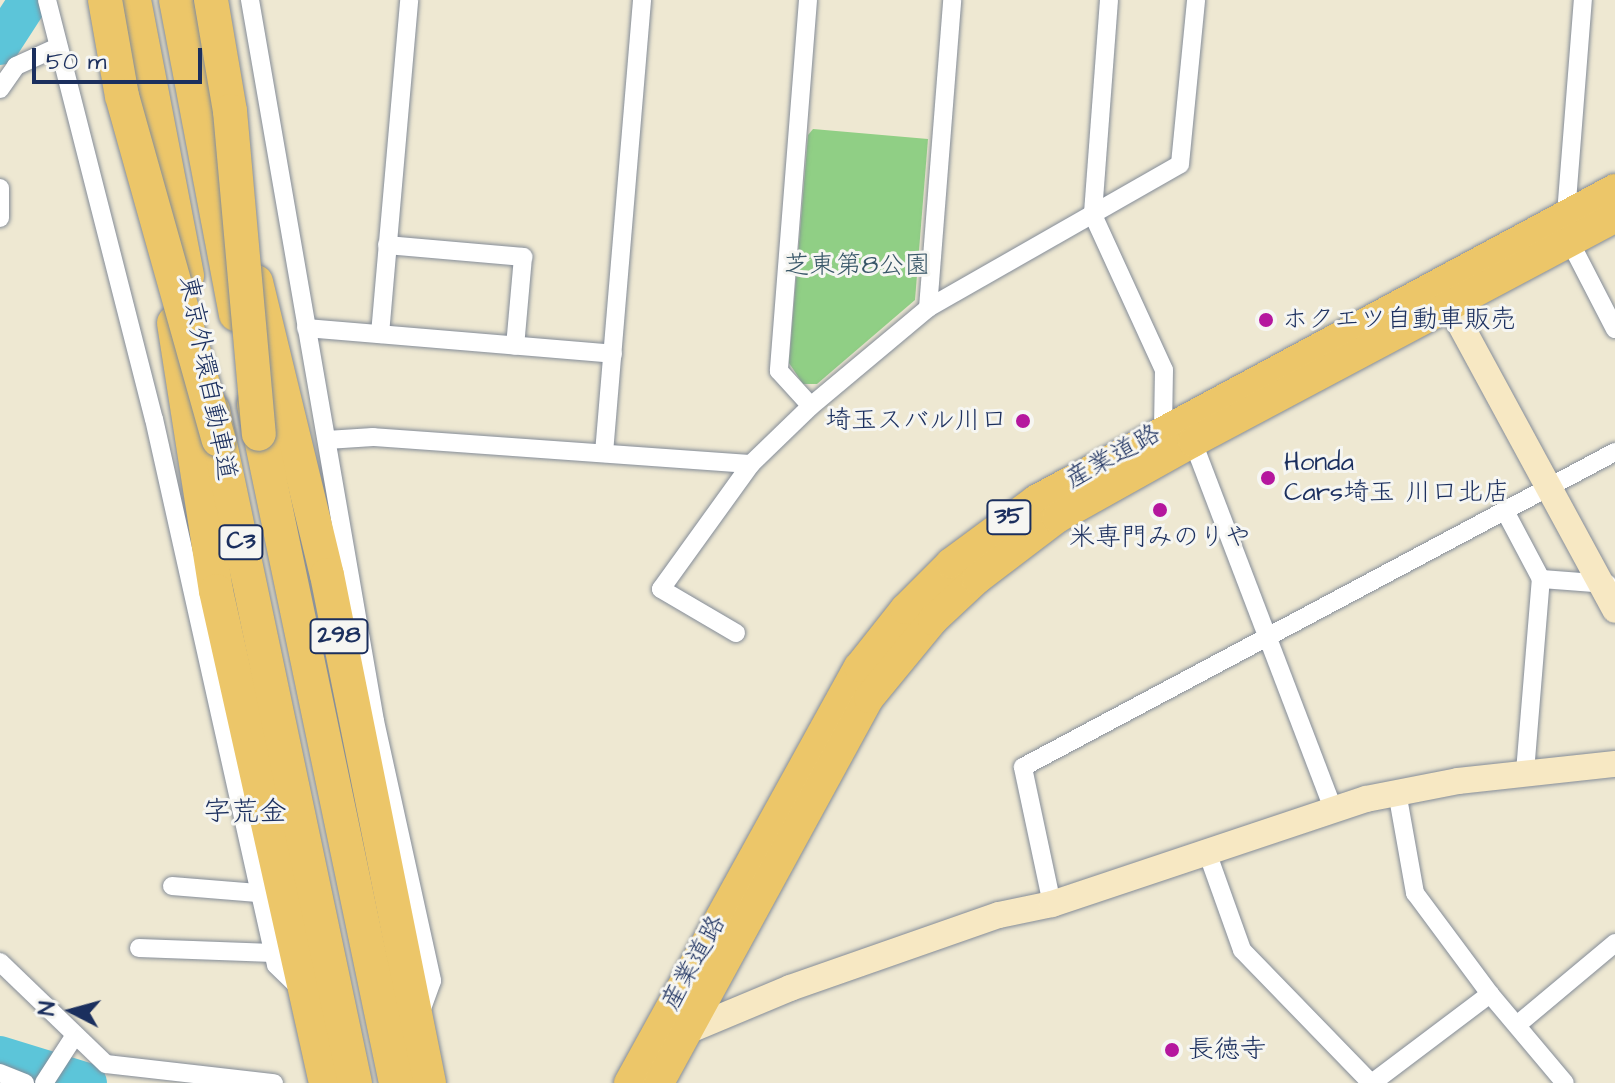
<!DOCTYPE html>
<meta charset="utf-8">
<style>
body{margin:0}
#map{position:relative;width:1615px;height:1083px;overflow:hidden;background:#eee8d2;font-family:"Architects Daughter","Klee One",sans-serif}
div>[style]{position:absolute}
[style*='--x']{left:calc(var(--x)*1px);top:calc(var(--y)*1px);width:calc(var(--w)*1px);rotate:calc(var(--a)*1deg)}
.green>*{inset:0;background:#90cf85}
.river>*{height:40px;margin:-20px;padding:0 20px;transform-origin:20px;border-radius:20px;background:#5cc5d9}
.roads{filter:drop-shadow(0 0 2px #848c98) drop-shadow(0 0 2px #848c98)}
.street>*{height:18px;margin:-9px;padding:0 9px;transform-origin:9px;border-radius:9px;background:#fff}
.secondary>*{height:26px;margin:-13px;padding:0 13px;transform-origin:13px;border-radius:13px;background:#f7e8c3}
.primary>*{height:30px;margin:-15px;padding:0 15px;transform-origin:15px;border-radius:15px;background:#ecc669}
.highway>*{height:34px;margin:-17px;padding:0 17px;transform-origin:17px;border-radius:17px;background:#ecc669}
.bridges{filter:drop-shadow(0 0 2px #848c98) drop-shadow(0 0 2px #848c98)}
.highway-bridge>*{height:34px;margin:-17px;padding:0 17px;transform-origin:17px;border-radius:17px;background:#ecc669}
.dots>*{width:22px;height:22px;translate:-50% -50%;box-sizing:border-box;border:4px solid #f6f6f2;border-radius:50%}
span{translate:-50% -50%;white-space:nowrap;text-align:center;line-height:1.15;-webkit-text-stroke:6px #f6f6f2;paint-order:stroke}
.shield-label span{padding:2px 6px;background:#f6f6f2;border:2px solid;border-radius:6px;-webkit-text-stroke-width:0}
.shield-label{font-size:24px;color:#1b2f5e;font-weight:700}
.park-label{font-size:26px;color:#385768}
.poi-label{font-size:26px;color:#1b2f5e}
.left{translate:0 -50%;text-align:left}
.right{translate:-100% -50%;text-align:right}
.street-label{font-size:26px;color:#1b2f5e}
.neighbourhood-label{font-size:28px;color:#1b2f5e}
.north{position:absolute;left:32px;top:971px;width:80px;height:80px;-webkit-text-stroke:6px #f6f6f2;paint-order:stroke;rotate:276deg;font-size:22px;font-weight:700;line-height:32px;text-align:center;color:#1b2f5e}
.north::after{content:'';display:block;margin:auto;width:28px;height:36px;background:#1b2f5e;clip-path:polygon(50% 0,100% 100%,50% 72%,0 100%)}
.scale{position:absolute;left:32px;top:48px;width:170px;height:36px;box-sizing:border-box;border:4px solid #1b2f5e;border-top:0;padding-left:10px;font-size:24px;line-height:28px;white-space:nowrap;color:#1b2f5e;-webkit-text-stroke:6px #f6f6f2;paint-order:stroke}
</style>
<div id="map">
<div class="green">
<div style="clip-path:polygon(813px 129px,928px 139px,915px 300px,817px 384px,803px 384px,789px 363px,808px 135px)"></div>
</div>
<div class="river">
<div style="--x:0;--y:45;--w:54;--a:-57.2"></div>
<div style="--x:0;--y:1056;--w:91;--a:17.2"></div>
</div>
<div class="roads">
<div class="street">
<div style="--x:47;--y:0;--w:432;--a:75.7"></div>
<div style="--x:154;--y:419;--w:559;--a:77.4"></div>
<div style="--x:276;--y:965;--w:33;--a:44"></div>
<div style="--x:250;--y:0;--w:732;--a:80.16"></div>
<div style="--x:375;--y:721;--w:266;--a:77.6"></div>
<div style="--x:432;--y:981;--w:35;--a:110"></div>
<div style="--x:808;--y:0;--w:372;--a:94.5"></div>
<div style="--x:779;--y:371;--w:47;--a:47.6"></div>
<div style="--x:1109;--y:0;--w:216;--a:94.3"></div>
<div style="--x:1093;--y:215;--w:170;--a:65.4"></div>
<div style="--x:1164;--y:370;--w:60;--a:91"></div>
<div style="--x:0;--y:89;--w:28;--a:-55"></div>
<div style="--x:16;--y:66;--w:46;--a:-24.3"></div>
<div style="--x:0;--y:188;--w:30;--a:90"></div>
<div style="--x:1566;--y:214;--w:215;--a:-85.5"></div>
<div style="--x:1570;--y:242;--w:98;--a:62.7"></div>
<div style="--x:387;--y:245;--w:137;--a:5"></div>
<div style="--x:523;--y:257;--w:89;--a:95.1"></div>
<div style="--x:928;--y:308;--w:309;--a:-85.5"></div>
<div style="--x:306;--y:328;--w:308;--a:4.8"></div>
<div style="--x:380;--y:334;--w:335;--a:-85"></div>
<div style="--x:327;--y:440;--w:46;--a:-3.7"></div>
<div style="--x:373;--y:437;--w:379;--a:4.1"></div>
<div style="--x:1193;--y:442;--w:393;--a:69.1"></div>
<div style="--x:604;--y:453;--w:455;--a:-85.2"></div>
<div style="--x:1505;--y:511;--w:77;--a:62.1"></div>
<div style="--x:736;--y:633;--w:87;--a:-149.6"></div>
<div style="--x:661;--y:589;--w:154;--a:-54.2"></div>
<div style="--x:751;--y:464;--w:83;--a:-44"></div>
<div style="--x:811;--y:406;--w:153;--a:-39.9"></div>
<div style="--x:928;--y:308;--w:290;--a:-29.7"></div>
<div style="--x:1180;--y:164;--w:165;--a:-84.4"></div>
<div style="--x:1525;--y:772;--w:194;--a:-85.3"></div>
<div style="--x:1541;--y:579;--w:67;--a:4.3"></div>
<div style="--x:1397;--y:792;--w:103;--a:79.9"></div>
<div style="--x:1415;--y:893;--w:126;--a:53.4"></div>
<div style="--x:1207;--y:852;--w:104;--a:70.3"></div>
<div style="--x:1242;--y:950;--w:185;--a:45.9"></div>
<div style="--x:172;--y:886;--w:86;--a:4.7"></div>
<div style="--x:1052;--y:904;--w:140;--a:-102"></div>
<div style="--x:1023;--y:767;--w:671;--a:-28.02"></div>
<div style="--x:139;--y:948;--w:134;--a:2.1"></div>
<div style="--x:0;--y:962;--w:147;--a:43.9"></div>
<div style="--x:106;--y:1064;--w:169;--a:6.5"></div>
<div style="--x:1517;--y:1025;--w:128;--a:-39.9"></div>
<div style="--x:0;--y:1073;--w:27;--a:22"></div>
<div style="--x:44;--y:1083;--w:57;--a:-57.1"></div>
<div style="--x:1372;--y:1083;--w:148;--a:-37"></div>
<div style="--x:1490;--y:994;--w:116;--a:49.9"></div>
</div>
<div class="secondary">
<div style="--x:1441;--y:289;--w:365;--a:61.5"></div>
<div style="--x:685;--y:1032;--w:114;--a:-22.7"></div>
<div style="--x:790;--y:988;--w:221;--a:-19.3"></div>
<div style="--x:999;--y:915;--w:54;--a:-11.7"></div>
<div style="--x:1052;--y:904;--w:331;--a:-18.5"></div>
<div style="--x:1366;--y:799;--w:94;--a:-11.1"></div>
<div style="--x:1458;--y:781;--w:158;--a:-6.2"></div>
</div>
<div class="primary">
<div style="--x:629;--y:1083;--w:475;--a:-61.1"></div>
<div style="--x:859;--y:667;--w:74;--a:-51.6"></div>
<div style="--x:905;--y:609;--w:65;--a:-45"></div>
<div style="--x:951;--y:563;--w:106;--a:-36.5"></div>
<div style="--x:1036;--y:500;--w:657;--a:-28.24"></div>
<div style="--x:659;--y:1083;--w:439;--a:-61.4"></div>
<div style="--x:869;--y:698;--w:101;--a:-50.6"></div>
<div style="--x:933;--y:620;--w:60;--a:-43"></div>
<div style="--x:977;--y:579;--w:101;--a:-37.3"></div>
<div style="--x:1057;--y:518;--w:156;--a:-29.2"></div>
<div style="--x:1193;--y:442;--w:478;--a:-28"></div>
</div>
<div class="highway">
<div style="--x:134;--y:0;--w:281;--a:79.1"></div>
<div style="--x:176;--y:0;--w:320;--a:79.2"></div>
<div style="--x:256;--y:282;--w:301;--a:76.4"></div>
<div style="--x:327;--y:575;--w:518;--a:78.65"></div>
<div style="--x:174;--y:323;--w:271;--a:81.1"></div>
<div style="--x:216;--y:591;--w:504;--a:77.4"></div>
<div style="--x:254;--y:405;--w:693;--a:78.17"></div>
<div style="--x:213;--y:410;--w:688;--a:78.09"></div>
</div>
</div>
<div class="bridges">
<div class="highway-bridge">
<div style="--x:105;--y:0;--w:97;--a:80"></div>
<div style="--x:122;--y:96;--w:357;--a:74.3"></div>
<div style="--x:211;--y:0;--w:113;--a:80.3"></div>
<div style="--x:230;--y:111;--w:324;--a:84.9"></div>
</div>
</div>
<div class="dots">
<div style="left:1266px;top:320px;background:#b5179e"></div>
<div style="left:1023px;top:421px;background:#b5179e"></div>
<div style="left:1268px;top:478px;background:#b5179e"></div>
<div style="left:1160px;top:510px;background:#b5179e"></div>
<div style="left:1172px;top:1050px;background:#b5179e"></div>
</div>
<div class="shield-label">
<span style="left:1009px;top:517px">35</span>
<span style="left:241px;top:542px">C3</span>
<span style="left:339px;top:636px">298</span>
</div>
<div class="park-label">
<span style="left:857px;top:266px">芝東第8公園</span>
</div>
<div class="poi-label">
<span class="left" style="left:1282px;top:320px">ホクエツ自動車販売</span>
<span class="right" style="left:1007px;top:421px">埼玉スバル川口</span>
<span class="left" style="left:1284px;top:478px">Honda<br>Cars埼玉 川口北店</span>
<span style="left:1160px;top:538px">米専門みのりや</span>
<span class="left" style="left:1188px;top:1050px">長徳寺</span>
</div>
<div class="street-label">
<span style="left:207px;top:378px;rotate:79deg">東京外環自動車道</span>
<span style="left:1113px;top:457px;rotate:-29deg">産業道路</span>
<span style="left:694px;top:963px;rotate:-61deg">産業道路</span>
</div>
<div class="neighbourhood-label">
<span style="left:245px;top:812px">字荒金</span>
</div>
<div class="north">N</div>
<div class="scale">50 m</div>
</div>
